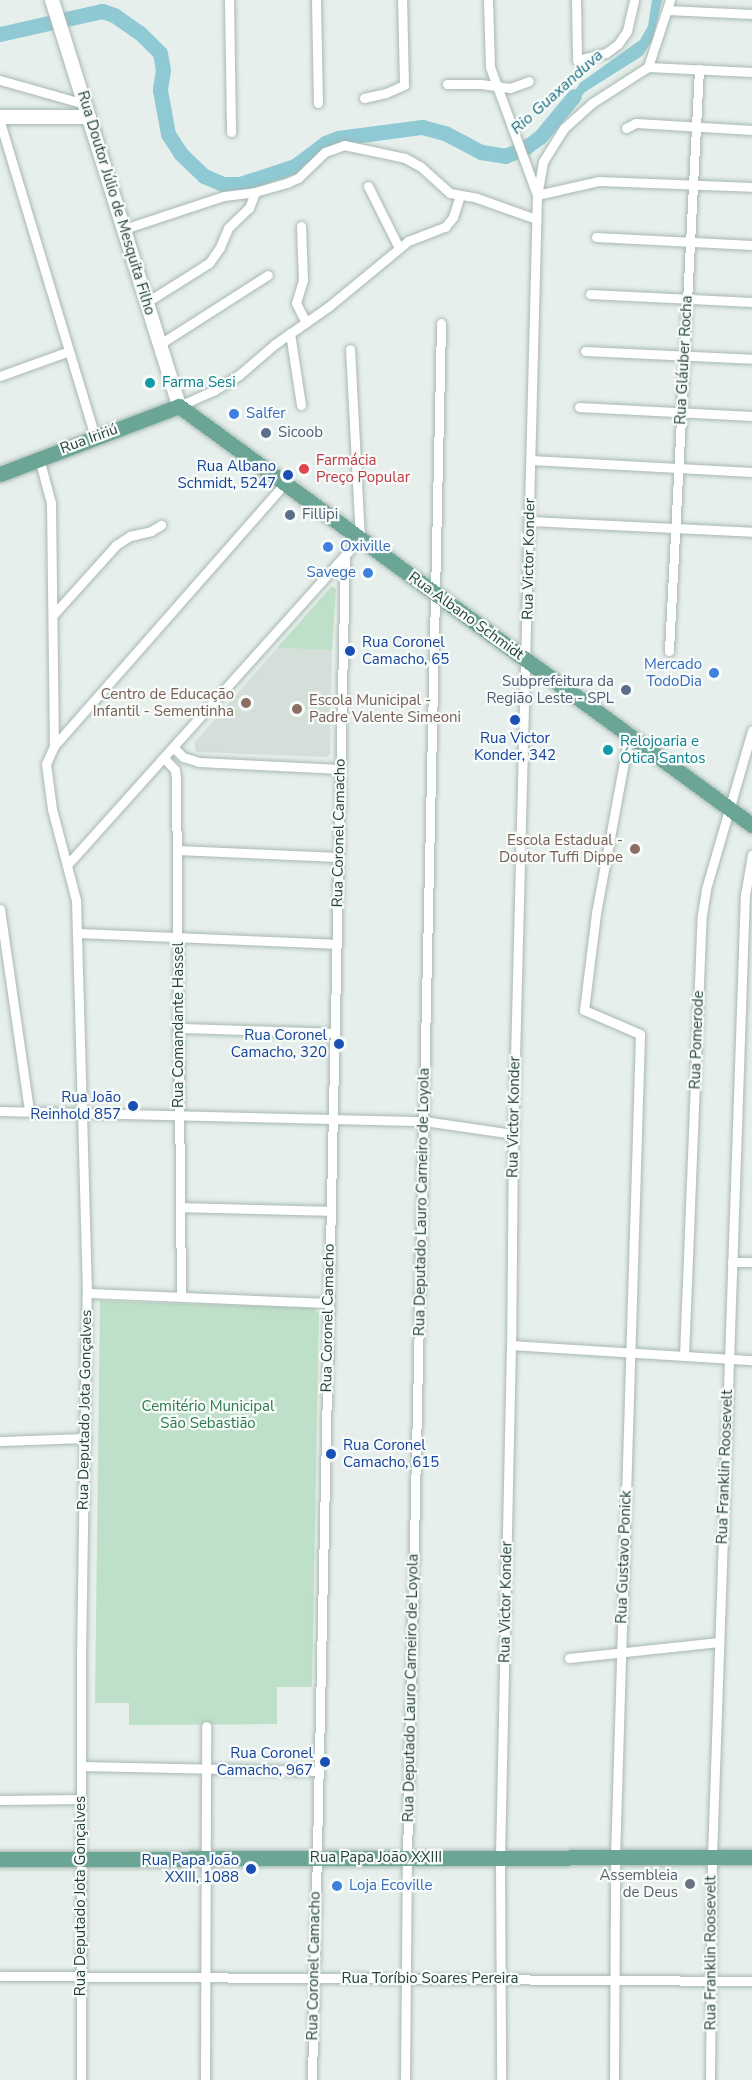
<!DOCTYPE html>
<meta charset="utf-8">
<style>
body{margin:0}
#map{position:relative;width:752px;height:2080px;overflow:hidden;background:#e6efeb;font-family:"Nunito Sans",sans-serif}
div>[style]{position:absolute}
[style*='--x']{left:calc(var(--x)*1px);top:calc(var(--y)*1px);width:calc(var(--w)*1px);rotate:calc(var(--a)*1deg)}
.built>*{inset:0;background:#d4dfda}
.green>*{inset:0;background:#bfe0c8}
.water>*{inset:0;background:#8ec9d4}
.river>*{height:15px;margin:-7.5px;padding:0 7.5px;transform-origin:7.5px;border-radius:7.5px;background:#8ec9d4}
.roads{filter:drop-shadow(0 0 2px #a8b8b2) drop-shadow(0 0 2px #a8b8b2)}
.street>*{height:9px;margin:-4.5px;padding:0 4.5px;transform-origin:4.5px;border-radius:4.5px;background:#fff}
.secondary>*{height:14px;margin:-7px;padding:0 7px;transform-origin:7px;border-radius:7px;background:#fff}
.primary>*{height:15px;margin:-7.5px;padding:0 7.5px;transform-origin:7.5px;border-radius:7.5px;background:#6aa596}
.dots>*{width:16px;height:16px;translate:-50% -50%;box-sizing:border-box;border:3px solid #f7fbf9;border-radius:50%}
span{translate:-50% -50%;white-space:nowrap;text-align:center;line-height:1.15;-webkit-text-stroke:4.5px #f7fbf9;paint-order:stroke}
.street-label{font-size:15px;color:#24423a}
.culture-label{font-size:15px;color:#0d838f}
.left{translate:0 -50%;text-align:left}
.shop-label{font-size:15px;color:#366cbe}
.right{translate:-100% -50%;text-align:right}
.service-label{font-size:15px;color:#4e5e75}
.health-label{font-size:15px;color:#be3a42}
.transit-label{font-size:15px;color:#164399}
.education-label{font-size:15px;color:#785e54}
.park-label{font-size:15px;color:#2d7a4b}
.worship-label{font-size:15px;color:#5b616d}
.water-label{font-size:16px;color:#1c6f80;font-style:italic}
</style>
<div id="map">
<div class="built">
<div style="clip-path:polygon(277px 648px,332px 650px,330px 754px,327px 757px,196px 752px,194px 743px)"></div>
</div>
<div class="green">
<div style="clip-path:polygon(332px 586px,336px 589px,332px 650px,277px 648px)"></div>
<div style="clip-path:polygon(100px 1301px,312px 1308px,319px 1313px,312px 1687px,277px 1687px,277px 1724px,129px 1725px,129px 1703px,95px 1703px)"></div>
</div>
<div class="water">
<div style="clip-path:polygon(652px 0,662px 0,653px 39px,642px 56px,585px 92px,550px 135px,530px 151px,526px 147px,554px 123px,580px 83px,640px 40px,648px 26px)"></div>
</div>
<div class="river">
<div style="--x:0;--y:34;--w:105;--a:-12.7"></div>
<div style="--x:102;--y:11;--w:13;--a:18"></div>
<div style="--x:114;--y:15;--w:32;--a:35"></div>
<div style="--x:140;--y:33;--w:28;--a:45"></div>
<div style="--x:160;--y:53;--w:17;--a:80"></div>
<div style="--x:163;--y:70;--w:20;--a:99"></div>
<div style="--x:160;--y:90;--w:45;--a:79.7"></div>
<div style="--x:168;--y:134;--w:24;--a:57"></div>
<div style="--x:181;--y:154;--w:32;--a:44"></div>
<div style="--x:204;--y:176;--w:21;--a:23"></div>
<div style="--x:223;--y:184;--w:17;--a:0"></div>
<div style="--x:240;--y:184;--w:58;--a:-18.1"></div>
<div style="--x:295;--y:166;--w:38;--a:-37"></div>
<div style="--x:325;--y:143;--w:14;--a:-21"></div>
<div style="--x:338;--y:138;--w:85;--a:-7.5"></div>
<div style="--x:422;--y:127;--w:24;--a:15"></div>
<div style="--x:445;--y:133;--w:41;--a:27.8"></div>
<div style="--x:481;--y:152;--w:24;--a:9"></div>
<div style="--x:505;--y:156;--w:23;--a:-23"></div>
<div style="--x:526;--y:147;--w:17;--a:-36"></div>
<div style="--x:540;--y:137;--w:53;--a:-50.3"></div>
</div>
<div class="roads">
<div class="street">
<div style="--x:229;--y:0;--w:132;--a:89.1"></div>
<div style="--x:316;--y:0;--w:103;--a:88.9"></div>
<div style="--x:488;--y:0;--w:67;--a:88.3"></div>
<div style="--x:490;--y:67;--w:136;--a:69.8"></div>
<div style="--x:537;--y:195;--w:939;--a:91.46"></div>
<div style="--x:513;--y:1134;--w:211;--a:90.5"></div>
<div style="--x:511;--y:1345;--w:513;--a:91.23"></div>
<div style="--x:500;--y:1858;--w:221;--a:89.7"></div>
<div style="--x:576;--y:0;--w:60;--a:89"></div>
<div style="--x:577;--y:60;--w:30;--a:-14"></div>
<div style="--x:606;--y:53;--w:15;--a:-37"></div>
<div style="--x:618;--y:44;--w:16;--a:-55"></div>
<div style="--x:627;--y:31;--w:32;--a:-77"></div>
<div style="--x:670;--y:0;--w:71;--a:108.2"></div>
<div style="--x:648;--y:67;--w:67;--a:147.3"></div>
<div style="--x:592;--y:103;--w:38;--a:138"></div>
<div style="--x:564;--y:128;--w:40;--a:122"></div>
<div style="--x:543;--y:162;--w:34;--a:100"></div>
<div style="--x:537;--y:195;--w:64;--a:-12.7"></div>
<div style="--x:599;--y:181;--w:153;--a:2.2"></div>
<div style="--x:667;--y:10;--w:85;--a:2.7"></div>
<div style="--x:648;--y:67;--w:104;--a:2.8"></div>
<div style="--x:0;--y:80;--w:88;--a:15.8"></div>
<div style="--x:447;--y:84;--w:34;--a:0"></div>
<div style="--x:481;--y:84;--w:29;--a:8"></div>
<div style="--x:510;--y:88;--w:20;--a:-20"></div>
<div style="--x:364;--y:98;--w:23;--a:-13"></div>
<div style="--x:386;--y:93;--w:20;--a:-24"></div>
<div style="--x:404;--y:85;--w:85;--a:-91.3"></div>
<div style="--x:0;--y:122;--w:329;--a:73.2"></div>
<div style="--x:626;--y:128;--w:11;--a:-27"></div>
<div style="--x:636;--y:123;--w:116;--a:3.5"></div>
<div style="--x:368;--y:186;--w:69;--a:63.4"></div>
<div style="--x:301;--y:226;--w:54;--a:87.9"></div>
<div style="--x:303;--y:280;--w:24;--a:107"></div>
<div style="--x:296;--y:303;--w:22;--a:63"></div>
<div style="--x:124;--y:229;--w:105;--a:-18.3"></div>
<div style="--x:224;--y:196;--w:31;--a:-7"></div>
<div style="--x:255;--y:192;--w:35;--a:-16"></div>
<div style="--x:289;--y:182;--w:10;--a:-24"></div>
<div style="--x:298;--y:178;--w:37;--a:-44"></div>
<div style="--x:325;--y:152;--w:20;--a:-20"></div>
<div style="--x:344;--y:145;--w:62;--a:12"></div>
<div style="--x:405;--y:158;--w:18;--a:29"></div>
<div style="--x:421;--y:167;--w:39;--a:42"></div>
<div style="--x:450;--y:193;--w:27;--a:10"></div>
<div style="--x:477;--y:198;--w:63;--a:19.6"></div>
<div style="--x:596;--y:237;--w:156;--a:2.9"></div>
<div style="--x:590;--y:294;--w:162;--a:2.8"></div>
<div style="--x:147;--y:302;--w:73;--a:-32.2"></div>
<div style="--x:209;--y:263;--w:19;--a:-55"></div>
<div style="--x:220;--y:247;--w:21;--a:-67"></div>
<div style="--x:228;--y:228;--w:29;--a:-44"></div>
<div style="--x:249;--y:208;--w:17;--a:-69"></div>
<div style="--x:290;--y:333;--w:73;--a:81.3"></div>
<div style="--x:160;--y:344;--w:128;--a:-32.6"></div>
<div style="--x:585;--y:351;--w:167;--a:2.7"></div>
<div style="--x:0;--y:376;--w:73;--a:-19.9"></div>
<div style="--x:179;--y:406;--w:39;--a:-24"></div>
<div style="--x:215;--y:390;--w:28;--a:-32"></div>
<div style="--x:239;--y:375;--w:48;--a:-40.7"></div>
<div style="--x:275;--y:344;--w:65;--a:-34.9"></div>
<div style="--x:328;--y:307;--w:104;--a:-39.5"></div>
<div style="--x:408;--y:241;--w:40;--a:-21"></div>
<div style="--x:445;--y:227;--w:13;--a:-51"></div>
<div style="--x:453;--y:217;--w:22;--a:-72"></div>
<div style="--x:579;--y:407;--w:173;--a:3"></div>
<div style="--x:39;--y:458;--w:47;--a:75.1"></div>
<div style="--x:51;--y:503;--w:243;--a:89.3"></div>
<div style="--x:531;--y:460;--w:221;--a:3.1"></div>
<div style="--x:530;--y:521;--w:222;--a:2.8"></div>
<div style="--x:53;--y:615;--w:94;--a:-48"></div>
<div style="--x:116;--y:545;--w:17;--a:-33"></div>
<div style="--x:130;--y:536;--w:22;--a:-13"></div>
<div style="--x:151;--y:531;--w:12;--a:-31"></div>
<div style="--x:669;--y:651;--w:583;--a:-87.05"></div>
<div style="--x:173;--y:747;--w:14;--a:45"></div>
<div style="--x:183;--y:757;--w:17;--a:17"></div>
<div style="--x:199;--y:762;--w:141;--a:2.8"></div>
<div style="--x:164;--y:758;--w:16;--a:47"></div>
<div style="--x:175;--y:770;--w:8;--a:83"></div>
<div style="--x:176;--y:778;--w:519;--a:89.45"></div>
<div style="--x:177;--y:850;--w:161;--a:2.5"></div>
<div style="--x:67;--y:865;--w:438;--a:-48.1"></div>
<div style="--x:360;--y:539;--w:190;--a:-93"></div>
<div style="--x:0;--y:909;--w:204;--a:81.8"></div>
<div style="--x:77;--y:933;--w:259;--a:2.4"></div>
<div style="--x:179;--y:1028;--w:156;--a:1.8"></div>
<div style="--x:0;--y:1111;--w:424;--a:1.4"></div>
<div style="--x:424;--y:1121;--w:90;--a:8.3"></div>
<div style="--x:180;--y:1207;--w:151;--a:1.5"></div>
<div style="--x:732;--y:1262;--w:20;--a:0"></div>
<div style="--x:87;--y:1293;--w:242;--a:2.4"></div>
<div style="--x:511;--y:1345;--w:241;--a:3.6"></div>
<div style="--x:684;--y:1356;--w:441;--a:-87.7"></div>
<div style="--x:702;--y:915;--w:26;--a:-81"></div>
<div style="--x:706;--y:889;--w:165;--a:-73.8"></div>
<div style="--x:0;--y:1441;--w:86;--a:-2"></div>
<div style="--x:569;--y:1658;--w:151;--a:-6.1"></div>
<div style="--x:81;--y:1766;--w:237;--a:1.2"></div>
<div style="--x:0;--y:1800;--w:81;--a:-0.7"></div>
<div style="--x:0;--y:1976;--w:752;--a:0.38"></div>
<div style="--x:81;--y:2080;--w:424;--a:-90"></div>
<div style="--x:81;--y:1656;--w:363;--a:-89.1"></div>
<div style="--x:87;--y:1293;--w:393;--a:-91.6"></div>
<div style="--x:76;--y:900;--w:94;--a:-104.8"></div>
<div style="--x:52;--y:809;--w:45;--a:-97.6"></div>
<div style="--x:46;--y:764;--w:20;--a:-66"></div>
<div style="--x:54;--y:746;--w:349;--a:-48.7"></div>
<div style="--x:205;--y:2080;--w:354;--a:-89.8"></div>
<div style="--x:312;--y:2080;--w:1523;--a:-88.76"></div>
<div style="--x:405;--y:2080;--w:222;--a:-89.5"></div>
<div style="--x:407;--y:1858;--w:1535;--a:-88.73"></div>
<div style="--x:614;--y:2080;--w:222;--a:-89.7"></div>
<div style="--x:615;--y:1858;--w:824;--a:-88.26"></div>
<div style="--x:640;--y:1034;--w:61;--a:-156.8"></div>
<div style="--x:584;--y:1010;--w:98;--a:-82.9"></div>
<div style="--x:596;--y:913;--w:181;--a:-79.5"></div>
<div style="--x:710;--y:2080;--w:223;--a:-89.5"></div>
<div style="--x:712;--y:1857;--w:963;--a:-88.04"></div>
<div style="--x:745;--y:895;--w:41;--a:-80.1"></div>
</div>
<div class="secondary">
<div style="--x:52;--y:0;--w:425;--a:72.6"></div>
<div style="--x:0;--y:117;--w:89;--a:0"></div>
</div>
<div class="primary">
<div style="--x:0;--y:474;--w:191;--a:-20.8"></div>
<div style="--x:179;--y:406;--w:710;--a:36.18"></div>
<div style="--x:0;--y:1859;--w:752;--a:-0.15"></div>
</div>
</div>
<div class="dots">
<div style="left:150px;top:383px;background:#0f9aa8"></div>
<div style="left:234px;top:414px;background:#3f7fe0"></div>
<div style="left:266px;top:433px;background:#5c6f8a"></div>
<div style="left:304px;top:469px;background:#e0444e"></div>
<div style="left:288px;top:475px;background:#1a4fb4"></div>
<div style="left:290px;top:515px;background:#5c6f8a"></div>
<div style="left:328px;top:547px;background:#3f7fe0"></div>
<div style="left:368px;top:573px;background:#3f7fe0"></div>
<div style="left:350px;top:651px;background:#1a4fb4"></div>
<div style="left:714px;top:673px;background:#3f7fe0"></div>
<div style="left:626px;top:690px;background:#5c6f8a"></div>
<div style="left:246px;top:703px;background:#8d6e63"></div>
<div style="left:297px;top:709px;background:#8d6e63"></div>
<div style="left:515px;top:720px;background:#1a4fb4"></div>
<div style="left:608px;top:750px;background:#0f9aa8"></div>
<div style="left:635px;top:849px;background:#8d6e63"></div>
<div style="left:339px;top:1044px;background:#1a4fb4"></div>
<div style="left:133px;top:1106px;background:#1a4fb4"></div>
<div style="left:331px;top:1454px;background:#1a4fb4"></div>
<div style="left:325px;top:1762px;background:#1a4fb4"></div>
<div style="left:251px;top:1869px;background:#1a4fb4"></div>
<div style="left:690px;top:1884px;background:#6b7280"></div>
<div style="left:337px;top:1886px;background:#3f7fe0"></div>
</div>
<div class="street-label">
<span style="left:116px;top:203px;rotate:73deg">Rua Doutor Júlio de Mesquita Filho</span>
<span style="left:684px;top:360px;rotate:-87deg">Rua Gláuber Rocha</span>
<span style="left:89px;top:439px;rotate:-20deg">Rua Iririú</span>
<span style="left:529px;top:559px;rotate:-89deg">Rua Victor Konder</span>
<span style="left:466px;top:616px;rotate:36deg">Rua Albano Schmidt</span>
<span style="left:339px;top:833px;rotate:-89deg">Rua Coronel Camacho</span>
<span style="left:179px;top:1025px;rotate:-90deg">Rua Comandante Hassel</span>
<span style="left:697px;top:1040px;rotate:-88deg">Rua Pomerode</span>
<span style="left:514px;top:1117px;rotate:-89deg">Rua Victor Konder</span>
<span style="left:422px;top:1202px;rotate:-89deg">Rua Deputado Lauro Carneiro de Loyola</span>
<span style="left:328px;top:1318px;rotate:-89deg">Rua Coronel Camacho</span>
<span style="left:85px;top:1410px;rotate:-89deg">Rua Deputado Jota Gonçalves</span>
<span style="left:725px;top:1467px;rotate:-88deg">Rua Franklin Roosevelt</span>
<span style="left:624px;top:1557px;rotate:-88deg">Rua Gustavo Ponick</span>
<span style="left:506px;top:1602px;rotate:-89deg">Rua Victor Konder</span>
<span style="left:411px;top:1688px;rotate:-89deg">Rua Deputado Lauro Carneiro de Loyola</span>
<span style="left:376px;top:1858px">Rua Papa João XXIII</span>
<span style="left:81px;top:1896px;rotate:-90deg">Rua Deputado Jota Gonçalves</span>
<span style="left:711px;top:1953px;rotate:-90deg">Rua Franklin Roosevelt</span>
<span style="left:314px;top:1966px;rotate:-89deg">Rua Coronel Camacho</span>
<span style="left:430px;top:1979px">Rua Toríbio Soares Pereira</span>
</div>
<div class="culture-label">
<span class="left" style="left:162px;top:383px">Farma Sesi</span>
<span class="left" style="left:620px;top:750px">Relojoaria e<br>Ótica Santos</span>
</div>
<div class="shop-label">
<span class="left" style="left:246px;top:414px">Salfer</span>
<span class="left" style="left:340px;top:547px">Oxiville</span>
<span class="right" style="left:356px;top:573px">Savege</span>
<span class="right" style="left:702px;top:673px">Mercado<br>TodoDia</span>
<span class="left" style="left:349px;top:1886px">Loja Ecoville</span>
</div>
<div class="service-label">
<span class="left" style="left:278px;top:433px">Sicoob</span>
<span class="left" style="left:302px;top:515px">Fillipi</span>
<span class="right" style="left:614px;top:690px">Subprefeitura da<br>Região Leste - SPL</span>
</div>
<div class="health-label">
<span class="left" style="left:316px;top:469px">Farmácia<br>Preço Popular</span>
</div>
<div class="transit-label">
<span class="right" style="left:276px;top:475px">Rua Albano<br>Schmidt, 5247</span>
<span class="left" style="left:362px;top:651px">Rua Coronel<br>Camacho, 65</span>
<span style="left:515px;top:747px">Rua Victor<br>Konder, 342</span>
<span class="right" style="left:327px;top:1044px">Rua Coronel<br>Camacho, 320</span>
<span class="right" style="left:121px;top:1106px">Rua João<br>Reinhold 857</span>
<span class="left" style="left:343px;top:1454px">Rua Coronel<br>Camacho, 615</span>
<span class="right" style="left:313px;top:1762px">Rua Coronel<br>Camacho, 967</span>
<span class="right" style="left:239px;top:1869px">Rua Papa João<br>XXIII, 1088</span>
</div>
<div class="education-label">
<span class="right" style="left:234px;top:703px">Centro de Educação<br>Infantil - Sementinha</span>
<span class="left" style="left:309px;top:709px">Escola Municipal -<br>Padre Valente Simeoni</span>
<span class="right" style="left:623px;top:849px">Escola Estadual -<br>Doutor Tuffi Dippe</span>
</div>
<div class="park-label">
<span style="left:208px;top:1415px">Cemitério Municipal<br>São Sebastião</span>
</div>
<div class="worship-label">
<span class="right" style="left:678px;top:1884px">Assembleia<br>de Deus</span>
</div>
<div class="water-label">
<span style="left:557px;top:92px;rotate:-42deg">Rio Guaxanduva</span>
</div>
</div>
